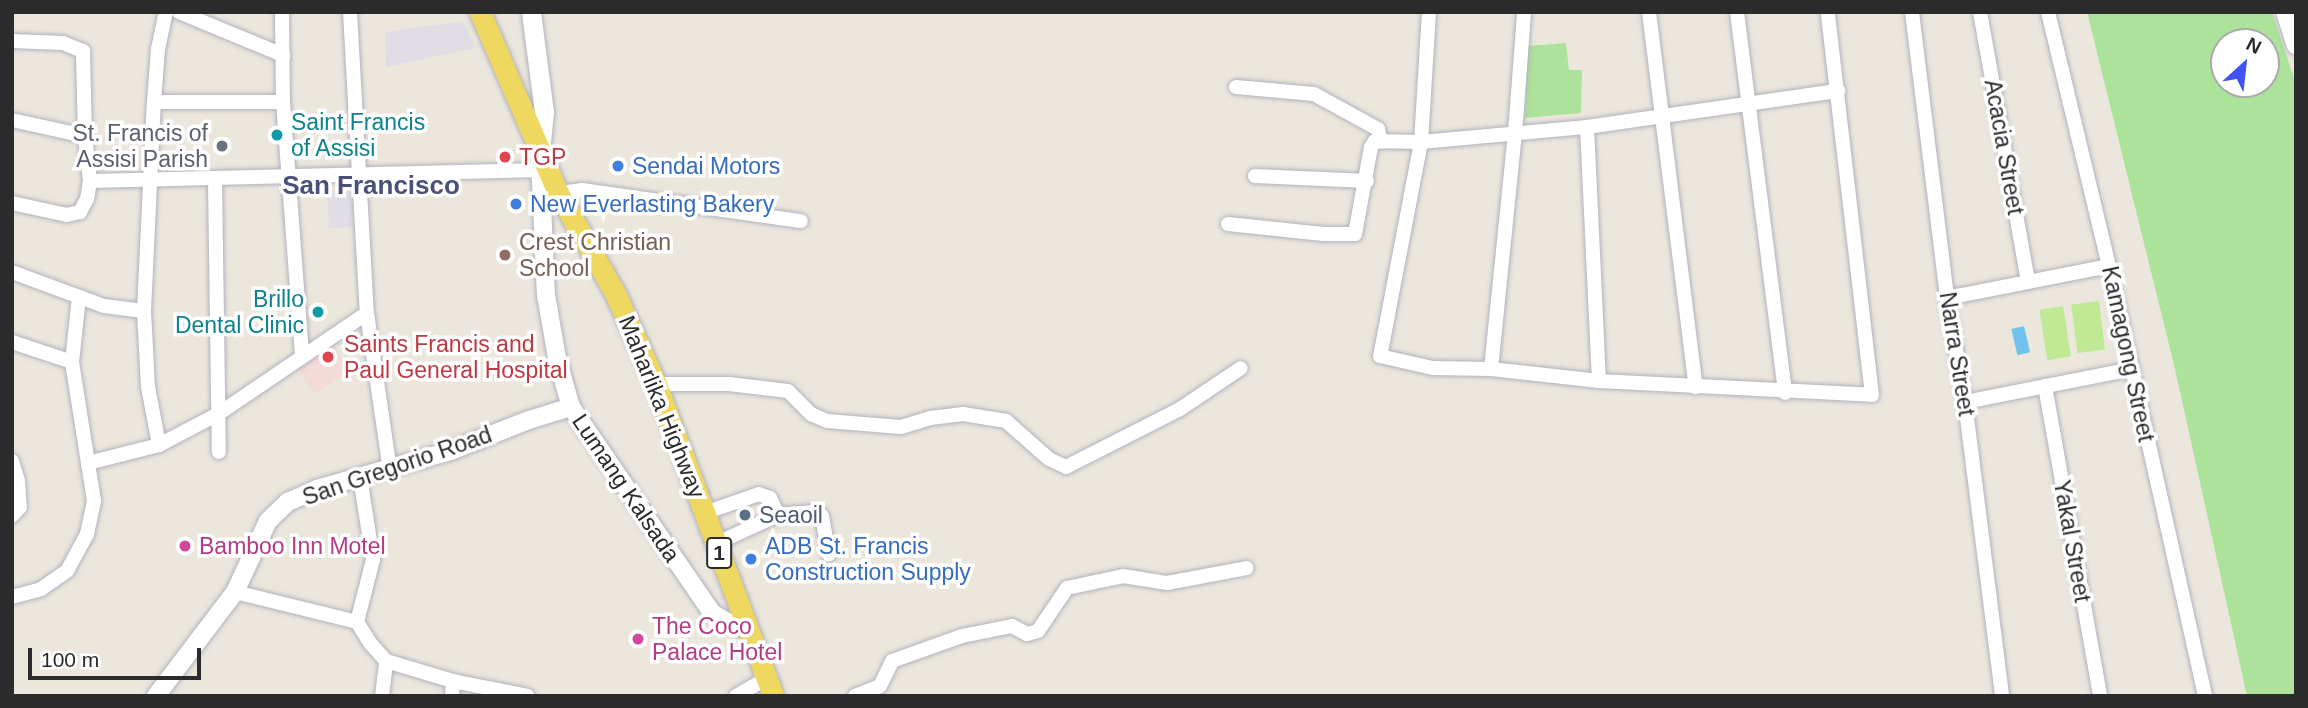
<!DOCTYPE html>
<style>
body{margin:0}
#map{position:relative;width:2308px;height:708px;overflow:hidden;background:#ece7dd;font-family:Arial,sans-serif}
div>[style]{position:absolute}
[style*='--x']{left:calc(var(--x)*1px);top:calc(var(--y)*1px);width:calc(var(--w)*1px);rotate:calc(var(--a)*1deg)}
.industrial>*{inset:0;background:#e0dde5;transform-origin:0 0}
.medical>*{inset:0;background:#f3dbda;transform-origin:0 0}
.green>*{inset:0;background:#ade29a}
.pitch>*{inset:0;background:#c0e996;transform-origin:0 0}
.water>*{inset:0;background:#71c3ed;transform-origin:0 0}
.roads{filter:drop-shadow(0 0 2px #b1b2be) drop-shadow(0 0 2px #b1b2be)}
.minor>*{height:14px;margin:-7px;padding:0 7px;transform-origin:7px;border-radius:7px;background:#fff}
.tertiary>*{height:18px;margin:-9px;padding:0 9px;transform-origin:9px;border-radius:9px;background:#fff}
.secondary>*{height:19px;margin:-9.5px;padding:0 9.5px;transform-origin:9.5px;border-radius:9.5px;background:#fff}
.primary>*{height:21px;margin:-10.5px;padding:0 10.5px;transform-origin:10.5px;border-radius:10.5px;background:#efd85f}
.dots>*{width:19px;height:19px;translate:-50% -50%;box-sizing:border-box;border:4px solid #fff;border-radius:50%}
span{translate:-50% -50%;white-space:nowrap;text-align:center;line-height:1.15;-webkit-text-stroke:7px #fff;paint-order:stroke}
.shield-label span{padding:2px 5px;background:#fff;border:2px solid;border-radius:5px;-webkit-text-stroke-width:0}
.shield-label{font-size:21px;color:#2b2b2b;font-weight:700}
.culture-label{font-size:23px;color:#0d838f}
.left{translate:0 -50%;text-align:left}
.right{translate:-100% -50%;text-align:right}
.worship-label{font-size:23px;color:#5b616d}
.street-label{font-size:23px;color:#2b2b2b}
.health-label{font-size:23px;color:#be3a42}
.shop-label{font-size:23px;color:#366cbe}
.education-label{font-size:23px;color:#785e54}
.service-label{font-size:23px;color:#4e5e75}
.hotel-label{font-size:23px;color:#b23c85}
.quarter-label{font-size:26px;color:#4b507b;font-weight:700}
.frame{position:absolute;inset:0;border:14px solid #2b2b2b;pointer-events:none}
.north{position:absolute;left:2210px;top:28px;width:70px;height:70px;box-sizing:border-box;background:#fff;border:2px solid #aaa;border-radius:50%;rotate:27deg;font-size:19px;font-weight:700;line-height:28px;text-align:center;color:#2b2b2b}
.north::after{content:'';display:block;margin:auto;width:24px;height:32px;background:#3f53f7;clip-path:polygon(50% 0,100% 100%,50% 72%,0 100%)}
.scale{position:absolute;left:28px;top:648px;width:173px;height:32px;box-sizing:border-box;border:4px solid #2b2b2b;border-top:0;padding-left:9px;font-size:21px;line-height:24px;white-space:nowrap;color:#2b2b2b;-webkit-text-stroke:5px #fff;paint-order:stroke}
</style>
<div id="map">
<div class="industrial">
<div style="clip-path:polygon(463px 21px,476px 48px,386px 67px,385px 32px)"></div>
<div style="left:351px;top:191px;width:36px;height:24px;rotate:87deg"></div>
</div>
<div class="medical">
<div style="left:333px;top:344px;width:32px;height:43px;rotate:58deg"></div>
</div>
<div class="green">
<div style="clip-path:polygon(evenodd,2087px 12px,2272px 12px,2296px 84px,2296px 696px,2247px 696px,2175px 369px,2087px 12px,2224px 42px,2266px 42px,2266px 84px,2224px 84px,2224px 42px)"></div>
<div style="clip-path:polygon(1566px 43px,1569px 70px,1582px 70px,1581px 113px,1525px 118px,1528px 46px)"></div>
</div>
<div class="pitch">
<div style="left:2099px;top:301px;width:49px;height:28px;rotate:83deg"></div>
<div style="left:2063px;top:306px;width:51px;height:24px;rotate:81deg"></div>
</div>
<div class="water">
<div style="left:2024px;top:326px;width:27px;height:13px;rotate:77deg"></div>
</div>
<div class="roads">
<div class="minor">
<div style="--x:179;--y:12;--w:113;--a:22.5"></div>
<div style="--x:282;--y:12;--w:90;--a:89.4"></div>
<div style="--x:283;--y:102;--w:255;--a:85.7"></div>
<div style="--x:350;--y:12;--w:301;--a:86.8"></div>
<div style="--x:367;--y:313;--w:159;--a:81.7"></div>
<div style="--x:1429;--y:12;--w:130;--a:93.5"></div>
<div style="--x:1421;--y:142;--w:218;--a:100.8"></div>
<div style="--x:1380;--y:356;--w:54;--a:12.8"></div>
<div style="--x:1433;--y:368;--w:58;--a:1"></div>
<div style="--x:1491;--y:369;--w:109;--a:6.3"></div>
<div style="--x:1599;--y:381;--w:273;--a:2.9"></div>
<div style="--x:1872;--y:395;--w:386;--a:-96.6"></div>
<div style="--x:1649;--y:12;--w:378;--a:82.9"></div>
<div style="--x:1737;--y:12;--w:384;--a:82.8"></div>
<div style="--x:1912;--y:12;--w:288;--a:83"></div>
<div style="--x:1947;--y:298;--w:106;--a:80.2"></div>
<div style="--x:1965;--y:402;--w:296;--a:82.8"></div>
<div style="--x:1980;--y:12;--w:274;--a:79.9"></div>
<div style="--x:2048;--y:12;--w:261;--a:76.5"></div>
<div style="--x:2109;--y:266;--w:441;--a:77.4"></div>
<div style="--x:12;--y:41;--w:51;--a:2.2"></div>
<div style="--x:63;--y:43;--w:22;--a:22"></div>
<div style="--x:83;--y:51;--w:85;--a:88.7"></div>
<div style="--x:85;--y:136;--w:45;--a:83.7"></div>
<div style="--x:90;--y:181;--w:18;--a:99"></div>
<div style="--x:87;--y:199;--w:15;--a:118"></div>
<div style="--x:80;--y:212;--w:13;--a:167"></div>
<div style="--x:67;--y:215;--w:56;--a:-167.7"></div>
<div style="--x:1236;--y:87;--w:78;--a:5.1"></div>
<div style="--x:1314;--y:94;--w:73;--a:28.7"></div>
<div style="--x:1378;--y:129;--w:13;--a:77"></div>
<div style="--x:154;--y:102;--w:129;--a:0"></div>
<div style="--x:12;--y:120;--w:75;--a:12.4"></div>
<div style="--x:1587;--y:127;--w:254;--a:87.3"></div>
<div style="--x:1255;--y:176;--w:112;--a:2.6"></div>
<div style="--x:215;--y:179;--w:273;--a:89.2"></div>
<div style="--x:90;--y:181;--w:451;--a:-1.4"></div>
<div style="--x:558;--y:193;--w:24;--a:-7"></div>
<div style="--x:582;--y:190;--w:221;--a:8.1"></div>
<div style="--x:1228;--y:224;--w:96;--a:6"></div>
<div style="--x:1323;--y:234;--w:32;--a:0"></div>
<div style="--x:1355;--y:234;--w:88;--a:-79.6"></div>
<div style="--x:1371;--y:147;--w:7;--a:-56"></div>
<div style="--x:1375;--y:141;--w:46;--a:1.2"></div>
<div style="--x:1421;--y:142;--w:167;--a:-5.2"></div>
<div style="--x:1587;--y:127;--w:254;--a:-8.2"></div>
<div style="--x:12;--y:272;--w:98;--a:20.3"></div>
<div style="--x:104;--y:306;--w:40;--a:7.1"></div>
<div style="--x:1947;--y:298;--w:165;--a:-11.2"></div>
<div style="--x:12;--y:342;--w:63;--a:18.4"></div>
<div style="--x:1491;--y:369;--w:237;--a:-84.2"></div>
<div style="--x:1515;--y:133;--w:121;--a:-85.7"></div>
<div style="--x:656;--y:384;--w:73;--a:0"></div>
<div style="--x:729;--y:384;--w:59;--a:6.8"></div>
<div style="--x:788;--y:391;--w:33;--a:45"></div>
<div style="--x:811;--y:414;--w:17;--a:24"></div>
<div style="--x:827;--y:421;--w:74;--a:4.6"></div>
<div style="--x:901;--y:427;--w:30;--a:-17"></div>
<div style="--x:930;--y:418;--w:33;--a:-7"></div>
<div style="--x:963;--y:414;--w:44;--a:9.2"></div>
<div style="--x:1006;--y:421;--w:57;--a:41.5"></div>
<div style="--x:1049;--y:459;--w:19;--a:25"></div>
<div style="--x:1066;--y:467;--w:128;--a:-27"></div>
<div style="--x:1180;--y:409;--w:73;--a:-33.9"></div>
<div style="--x:2045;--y:386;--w:315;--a:79.9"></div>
<div style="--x:1965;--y:402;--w:169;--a:-11.2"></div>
<div style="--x:159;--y:445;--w:59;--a:-100.7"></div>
<div style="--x:148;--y:387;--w:76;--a:-93"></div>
<div style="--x:144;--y:311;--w:209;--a:-87.3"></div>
<div style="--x:154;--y:102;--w:53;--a:-85.7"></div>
<div style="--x:158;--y:49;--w:38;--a:-78"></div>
<div style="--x:12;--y:461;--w:21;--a:73"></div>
<div style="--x:18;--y:481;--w:26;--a:86"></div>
<div style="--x:20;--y:507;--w:12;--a:132"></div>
<div style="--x:88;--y:463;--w:73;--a:-14.2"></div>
<div style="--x:159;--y:445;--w:67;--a:-27.7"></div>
<div style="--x:218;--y:414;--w:180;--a:-34.1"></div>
<div style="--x:360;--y:477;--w:84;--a:81.1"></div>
<div style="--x:373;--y:560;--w:64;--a:104.5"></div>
<div style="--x:357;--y:622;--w:25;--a:58"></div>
<div style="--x:370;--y:643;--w:24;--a:48"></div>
<div style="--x:386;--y:661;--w:70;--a:16.6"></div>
<div style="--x:453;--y:681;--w:76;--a:11.3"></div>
<div style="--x:704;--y:513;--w:58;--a:-19.1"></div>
<div style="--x:759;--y:494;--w:12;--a:20"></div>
<div style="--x:770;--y:498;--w:19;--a:65"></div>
<div style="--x:778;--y:515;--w:36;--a:-5"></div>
<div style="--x:814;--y:512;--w:9;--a:27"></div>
<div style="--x:822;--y:516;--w:39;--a:80"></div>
<div style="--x:715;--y:544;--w:69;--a:-24.7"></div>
<div style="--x:235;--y:592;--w:126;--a:13.8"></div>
<div style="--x:12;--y:597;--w:30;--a:-15"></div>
<div style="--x:41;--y:589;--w:32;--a:-35"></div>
<div style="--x:67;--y:571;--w:42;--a:-61.6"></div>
<div style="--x:87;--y:534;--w:34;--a:-78"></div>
<div style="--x:94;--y:501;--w:141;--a:-99"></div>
<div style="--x:72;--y:362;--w:66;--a:-83.9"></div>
<div style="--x:382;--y:696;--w:35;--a:-83"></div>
<div style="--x:452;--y:696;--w:15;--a:-86"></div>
<div style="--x:736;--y:696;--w:36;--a:-30"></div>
<div style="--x:855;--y:696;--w:27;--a:-22"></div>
<div style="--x:880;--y:686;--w:28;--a:-64"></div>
<div style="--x:892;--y:661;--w:74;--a:-19.7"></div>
<div style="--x:962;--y:636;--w:51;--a:-11.3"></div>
<div style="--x:1012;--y:626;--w:17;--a:28"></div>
<div style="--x:1027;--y:634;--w:11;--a:-15"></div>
<div style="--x:1038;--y:631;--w:52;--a:-56"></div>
<div style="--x:1067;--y:588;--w:57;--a:-12.1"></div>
<div style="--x:1123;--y:576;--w:45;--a:9"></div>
<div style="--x:1167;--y:583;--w:81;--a:-10.6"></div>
</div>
<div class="tertiary">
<div style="--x:2285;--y:12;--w:35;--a:72"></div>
<div style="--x:540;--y:159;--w:136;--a:87.5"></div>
<div style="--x:546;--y:295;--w:64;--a:80.1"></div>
<div style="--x:557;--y:358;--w:51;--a:74.1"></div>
<div style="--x:571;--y:407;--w:250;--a:55.6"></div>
<div style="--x:712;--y:613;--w:17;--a:31"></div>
<div style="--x:727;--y:622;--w:19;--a:12"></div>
<div style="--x:156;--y:696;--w:131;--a:-52.8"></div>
<div style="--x:235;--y:592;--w:78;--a:-65.1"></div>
<div style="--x:268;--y:521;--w:28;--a:-44"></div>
<div style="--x:288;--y:502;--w:32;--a:-24"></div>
<div style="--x:317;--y:489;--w:138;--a:-15.9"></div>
<div style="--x:450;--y:451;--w:85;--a:-21.4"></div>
<div style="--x:529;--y:420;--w:44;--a:-17.2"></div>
</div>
<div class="secondary">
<div style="--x:531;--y:12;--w:101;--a:82.6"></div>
<div style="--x:544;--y:112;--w:40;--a:95.7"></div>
</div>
<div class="primary">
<div style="--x:480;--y:12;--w:197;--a:66.7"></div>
<div style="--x:558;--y:193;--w:115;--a:60.3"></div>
<div style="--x:615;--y:293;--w:100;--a:65.7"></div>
<div style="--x:656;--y:384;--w:333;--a:69.4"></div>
</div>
</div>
<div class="dots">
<div style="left:277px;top:135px;background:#0f9aa8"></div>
<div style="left:222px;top:146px;background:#6b7280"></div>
<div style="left:505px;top:157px;background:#e0444e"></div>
<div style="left:618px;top:166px;background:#3f7fe0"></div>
<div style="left:516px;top:204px;background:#3f7fe0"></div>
<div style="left:505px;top:255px;background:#8d6e63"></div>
<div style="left:318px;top:312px;background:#0f9aa8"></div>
<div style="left:328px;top:357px;background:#e0444e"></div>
<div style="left:745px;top:515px;background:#5c6f8a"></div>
<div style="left:185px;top:546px;background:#d1479c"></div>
<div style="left:751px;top:559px;background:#3f7fe0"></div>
<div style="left:638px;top:639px;background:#d1479c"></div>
</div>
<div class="shield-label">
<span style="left:719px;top:553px">1</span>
</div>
<div class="culture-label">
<span class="left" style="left:291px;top:135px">Saint Francis<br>of Assisi</span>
<span class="right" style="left:304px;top:312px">Brillo<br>Dental Clinic</span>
</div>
<div class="worship-label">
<span class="right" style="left:208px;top:146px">St. Francis of<br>Assisi Parish</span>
</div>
<div class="street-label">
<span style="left:2004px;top:147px;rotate:80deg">Acacia Street</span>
<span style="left:1957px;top:354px;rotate:81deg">Narra Street</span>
<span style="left:2128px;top:354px;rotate:78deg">Kamagong Street</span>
<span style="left:662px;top:407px;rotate:68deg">Maharlika Highway</span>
<span style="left:397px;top:466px;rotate:-19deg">San Gregorio Road</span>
<span style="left:626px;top:488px;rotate:56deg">Lumang Kalsada</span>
<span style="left:2072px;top:541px;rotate:80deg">Yakal Street</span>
</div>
<div class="health-label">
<span class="left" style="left:519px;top:157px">TGP</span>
<span class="left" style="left:344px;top:357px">Saints Francis and<br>Paul General Hospital</span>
</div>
<div class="shop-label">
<span class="left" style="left:632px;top:166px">Sendai Motors</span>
<span class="left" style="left:530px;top:204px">New Everlasting Bakery</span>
<span class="left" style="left:765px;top:559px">ADB St. Francis<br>Construction Supply</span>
</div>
<div class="education-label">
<span class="left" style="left:519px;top:255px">Crest Christian<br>School</span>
</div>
<div class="service-label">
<span class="left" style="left:759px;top:515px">Seaoil</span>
</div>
<div class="hotel-label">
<span class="left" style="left:199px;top:546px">Bamboo Inn Motel</span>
<span class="left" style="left:652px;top:639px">The Coco<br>Palace Hotel</span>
</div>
<div class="quarter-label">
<span style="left:371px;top:186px">San Francisco</span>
</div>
<div class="frame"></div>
<div class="north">N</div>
<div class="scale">100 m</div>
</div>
